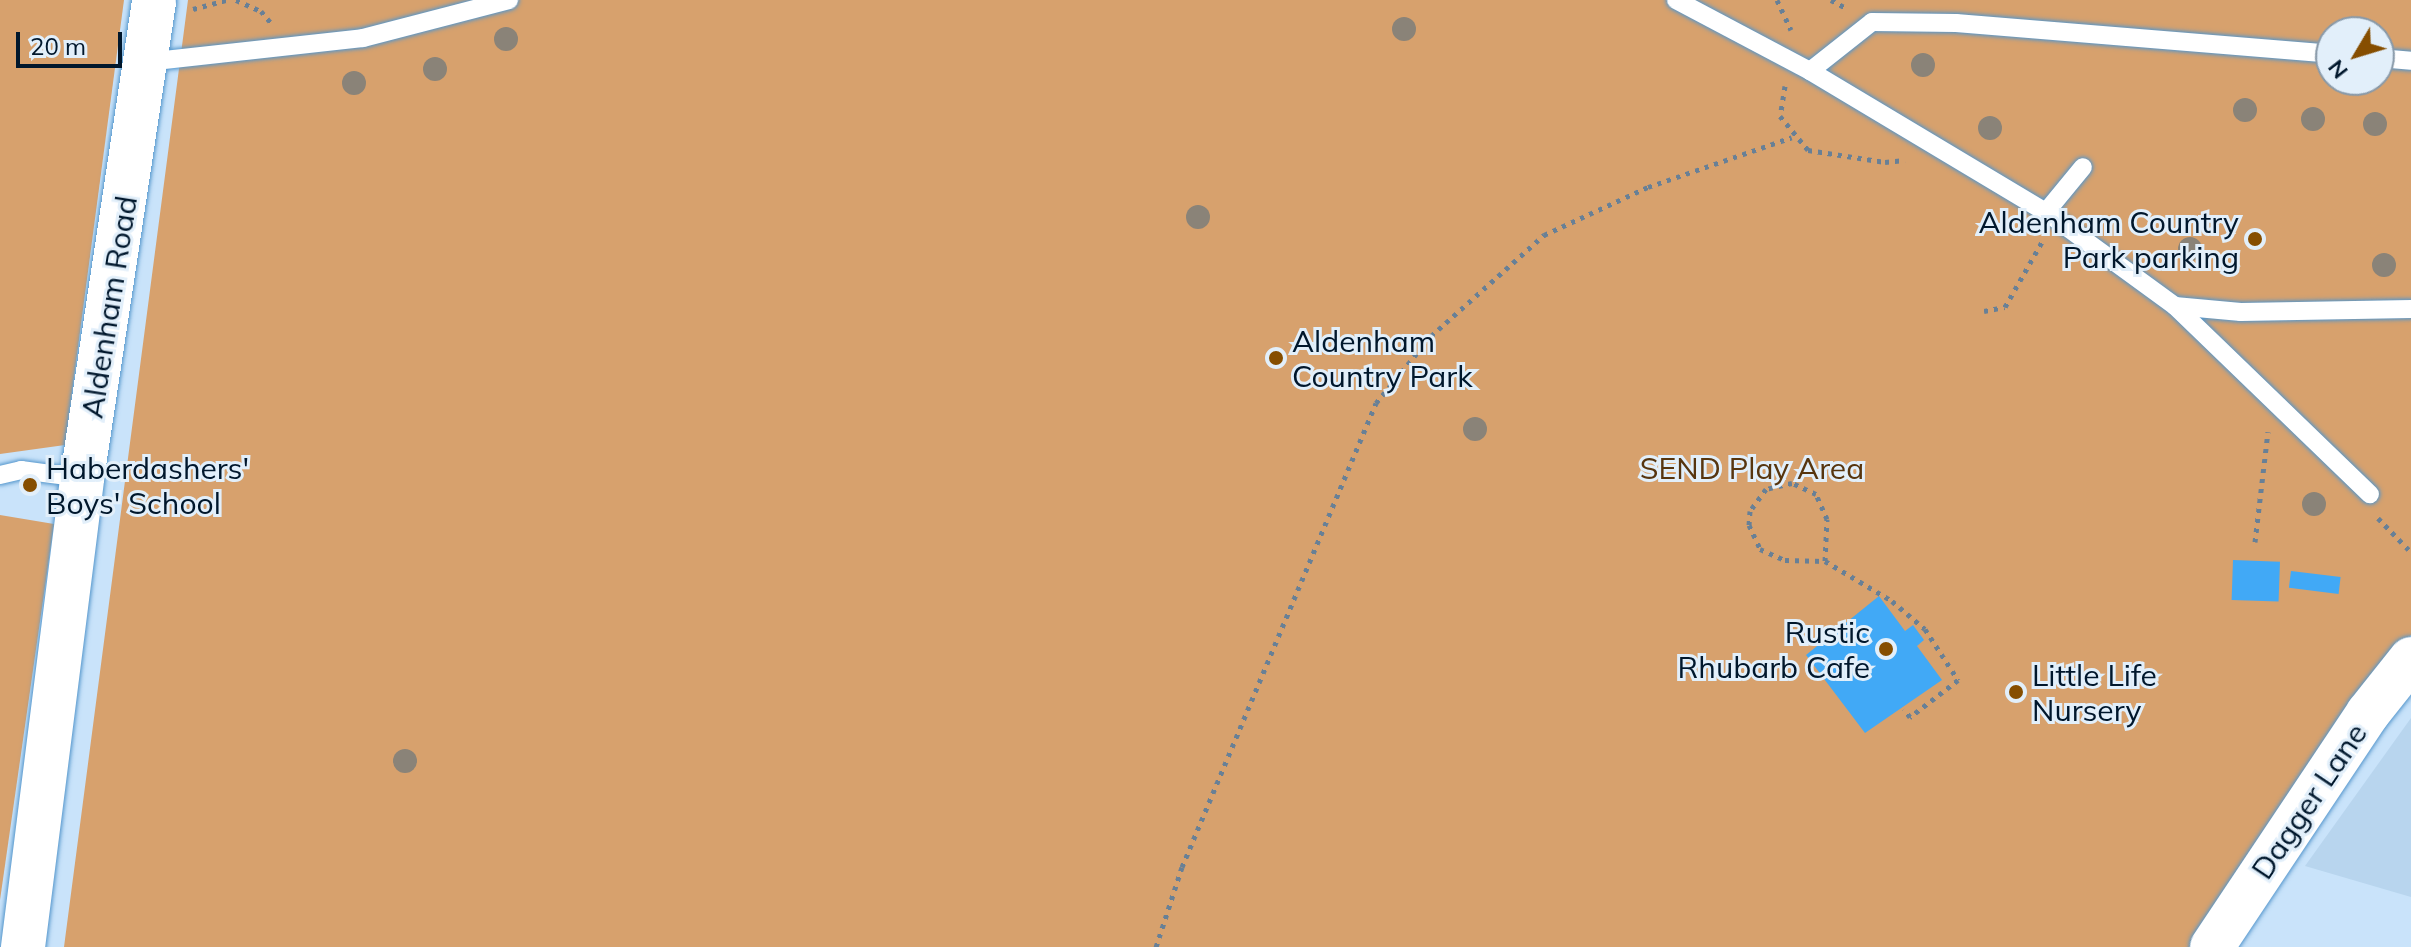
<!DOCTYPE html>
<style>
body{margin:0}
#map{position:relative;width:2411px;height:947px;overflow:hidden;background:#c9e3fa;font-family:Mulish,sans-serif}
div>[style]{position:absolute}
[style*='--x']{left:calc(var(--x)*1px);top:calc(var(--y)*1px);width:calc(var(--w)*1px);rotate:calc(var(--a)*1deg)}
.built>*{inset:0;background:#b8d5ee}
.green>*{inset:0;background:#d7a16d}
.building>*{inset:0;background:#41a9f6;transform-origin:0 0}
.path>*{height:5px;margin-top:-2.5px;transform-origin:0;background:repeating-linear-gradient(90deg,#688096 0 4px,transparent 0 10px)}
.roads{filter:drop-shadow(0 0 2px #5496cc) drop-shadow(0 0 2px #5496cc)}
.lane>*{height:18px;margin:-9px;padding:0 9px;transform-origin:9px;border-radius:9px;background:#fff}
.secondary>*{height:44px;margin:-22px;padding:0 22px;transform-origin:22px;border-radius:22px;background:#fff}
.trees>*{width:24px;height:24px;margin:-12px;border-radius:50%;background:#8a8378}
.dots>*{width:22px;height:22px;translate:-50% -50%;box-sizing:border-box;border:4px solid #e2effa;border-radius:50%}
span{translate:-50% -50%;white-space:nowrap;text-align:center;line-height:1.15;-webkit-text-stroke:6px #e2effa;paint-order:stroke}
.poi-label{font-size:30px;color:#00172c}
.right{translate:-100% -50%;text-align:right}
.left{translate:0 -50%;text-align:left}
.street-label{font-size:30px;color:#00172c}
.park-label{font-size:30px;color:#57350e}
.north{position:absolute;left:2315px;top:16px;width:80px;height:80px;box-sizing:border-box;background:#e2effa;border:2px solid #8899a8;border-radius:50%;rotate:232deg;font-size:22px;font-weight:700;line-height:32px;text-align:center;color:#00172c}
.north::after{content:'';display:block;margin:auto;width:28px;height:36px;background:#864e00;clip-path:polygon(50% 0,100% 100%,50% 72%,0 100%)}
.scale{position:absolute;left:16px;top:32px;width:106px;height:36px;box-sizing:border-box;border:4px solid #00172c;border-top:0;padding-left:10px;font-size:24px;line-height:28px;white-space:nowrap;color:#00172c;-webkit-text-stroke:6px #e2effa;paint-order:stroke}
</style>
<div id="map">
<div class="built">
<div style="clip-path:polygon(2411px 718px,2411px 897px,2305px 866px)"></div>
</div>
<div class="green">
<div style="clip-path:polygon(0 0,124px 0,65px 445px,0 454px)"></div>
<div style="clip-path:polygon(evenodd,188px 0,2411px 0,2411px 635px,2326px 748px,2195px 947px,64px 947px,188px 0,2331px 32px,2379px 32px,2379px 80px,2331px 80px,2331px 32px)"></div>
<div style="clip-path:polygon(0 515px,54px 524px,0 900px)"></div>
</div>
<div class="building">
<div style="left:2233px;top:560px;width:47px;height:40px;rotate:2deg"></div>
<div style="left:2291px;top:571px;width:50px;height:17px;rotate:7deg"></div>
<div style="clip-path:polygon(1879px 596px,1905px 631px,1913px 625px,1924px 640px,1917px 646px,1942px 680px,1865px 733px,1806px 655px)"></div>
</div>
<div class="path">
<div style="--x:236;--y:0;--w:27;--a:24"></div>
<div style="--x:261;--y:11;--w:16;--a:50"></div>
<div style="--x:1777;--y:0;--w:33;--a:65"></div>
<div style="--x:1831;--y:0;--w:17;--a:28"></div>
<div style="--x:193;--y:9;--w:35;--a:-15"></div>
<div style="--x:1785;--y:86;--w:30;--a:99"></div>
<div style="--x:1780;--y:116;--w:44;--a:50.5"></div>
<div style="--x:1808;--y:150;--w:78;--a:8.9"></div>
<div style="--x:1885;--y:162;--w:20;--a:-6"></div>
<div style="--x:1984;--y:311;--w:21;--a:-11"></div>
<div style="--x:2005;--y:307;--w:77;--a:-60.4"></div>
<div style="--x:2378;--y:518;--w:47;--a:45.9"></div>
<div style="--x:2255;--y:542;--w:111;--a:-83.3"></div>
<div style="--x:1825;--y:561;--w:42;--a:-87.3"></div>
<div style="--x:1827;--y:519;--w:27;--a:-114"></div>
<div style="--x:1816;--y:494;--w:26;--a:-155"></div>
<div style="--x:1792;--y:483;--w:27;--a:167"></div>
<div style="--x:1766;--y:489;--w:27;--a:126"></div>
<div style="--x:1750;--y:511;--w:14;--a:94"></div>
<div style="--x:1749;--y:525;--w:26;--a:65"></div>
<div style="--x:1760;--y:549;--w:27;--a:24"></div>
<div style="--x:1785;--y:560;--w:40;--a:1.4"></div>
<div style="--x:1825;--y:561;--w:78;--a:30.8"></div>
<div style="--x:1892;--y:601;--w:43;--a:40.3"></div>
<div style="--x:1925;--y:629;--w:61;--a:57.1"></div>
<div style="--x:1958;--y:680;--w:61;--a:142.4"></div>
<div style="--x:1910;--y:717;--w:10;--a:-127"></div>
<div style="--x:1156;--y:947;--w:84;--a:-72"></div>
<div style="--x:1182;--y:867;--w:503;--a:-67.31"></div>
<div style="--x:1376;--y:403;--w:87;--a:-50.6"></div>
<div style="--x:1431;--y:336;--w:152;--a:-41.8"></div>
<div style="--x:1544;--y:235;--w:115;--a:-24.8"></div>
<div style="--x:1648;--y:187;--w:152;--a:-19.1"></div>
</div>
<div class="roads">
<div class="lane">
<div style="--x:1676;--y:0;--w:152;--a:27.9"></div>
<div style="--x:1810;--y:71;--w:275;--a:30.9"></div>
<div style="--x:2046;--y:212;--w:160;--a:36.1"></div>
<div style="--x:2175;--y:306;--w:271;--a:44"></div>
<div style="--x:2379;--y:58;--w:32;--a:5"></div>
<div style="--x:146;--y:62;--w:218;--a:-6.3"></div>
<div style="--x:363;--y:38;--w:151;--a:-14.6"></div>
<div style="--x:1810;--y:71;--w:79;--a:-38.3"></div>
<div style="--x:1872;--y:22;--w:84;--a:0.7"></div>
<div style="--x:1956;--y:23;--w:376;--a:4.7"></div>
<div style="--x:2046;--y:212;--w:58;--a:-50.6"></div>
<div style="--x:2175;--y:306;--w:66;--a:5.2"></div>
<div style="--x:2241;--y:312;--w:170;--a:-1"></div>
<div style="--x:0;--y:475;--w:22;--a:-13"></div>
<div style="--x:21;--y:470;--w:62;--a:7.5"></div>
</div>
<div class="secondary">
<div style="--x:23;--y:947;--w:473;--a:-82.8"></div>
<div style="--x:82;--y:478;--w:483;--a:-81.4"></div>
<div style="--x:2212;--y:947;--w:281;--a:-56.3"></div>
<div style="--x:2368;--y:713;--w:69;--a:-51.5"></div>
</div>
</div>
<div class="trees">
<div style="left:1404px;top:29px"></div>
<div style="left:506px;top:39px"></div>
<div style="left:1923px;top:65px"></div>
<div style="left:435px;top:69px"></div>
<div style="left:354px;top:83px"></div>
<div style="left:2245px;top:110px"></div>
<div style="left:2313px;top:119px"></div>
<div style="left:2375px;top:124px"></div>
<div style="left:1990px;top:128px"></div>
<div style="left:1198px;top:217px"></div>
<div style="left:2190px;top:249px"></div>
<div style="left:2384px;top:265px"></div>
<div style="left:1475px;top:429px"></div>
<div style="left:2314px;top:504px"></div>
<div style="left:405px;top:761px"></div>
</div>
<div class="dots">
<div style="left:2255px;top:239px;background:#864e00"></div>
<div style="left:1276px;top:358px;background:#864e00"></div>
<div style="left:30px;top:485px;background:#864e00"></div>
<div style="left:1886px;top:649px;background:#864e00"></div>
<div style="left:2016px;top:692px;background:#864e00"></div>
</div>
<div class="poi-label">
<span class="right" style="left:2239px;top:239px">Aldenham Country<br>Park parking</span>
<span class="left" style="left:1292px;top:358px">Aldenham<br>Country Park</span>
<span class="left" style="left:46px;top:485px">Haberdashers'<br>Boys' School</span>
<span class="right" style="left:1870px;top:649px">Rustic<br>Rhubarb Cafe</span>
<span class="left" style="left:2032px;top:692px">Little Life<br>Nursery</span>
</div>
<div class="street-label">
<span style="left:109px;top:307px;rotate:-81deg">Aldenham Road</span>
<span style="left:2309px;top:801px;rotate:-56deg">Dagger Lane</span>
</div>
<div class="park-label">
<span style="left:1752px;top:468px">SEND Play Area</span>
</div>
<div class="north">N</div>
<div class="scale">20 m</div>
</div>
